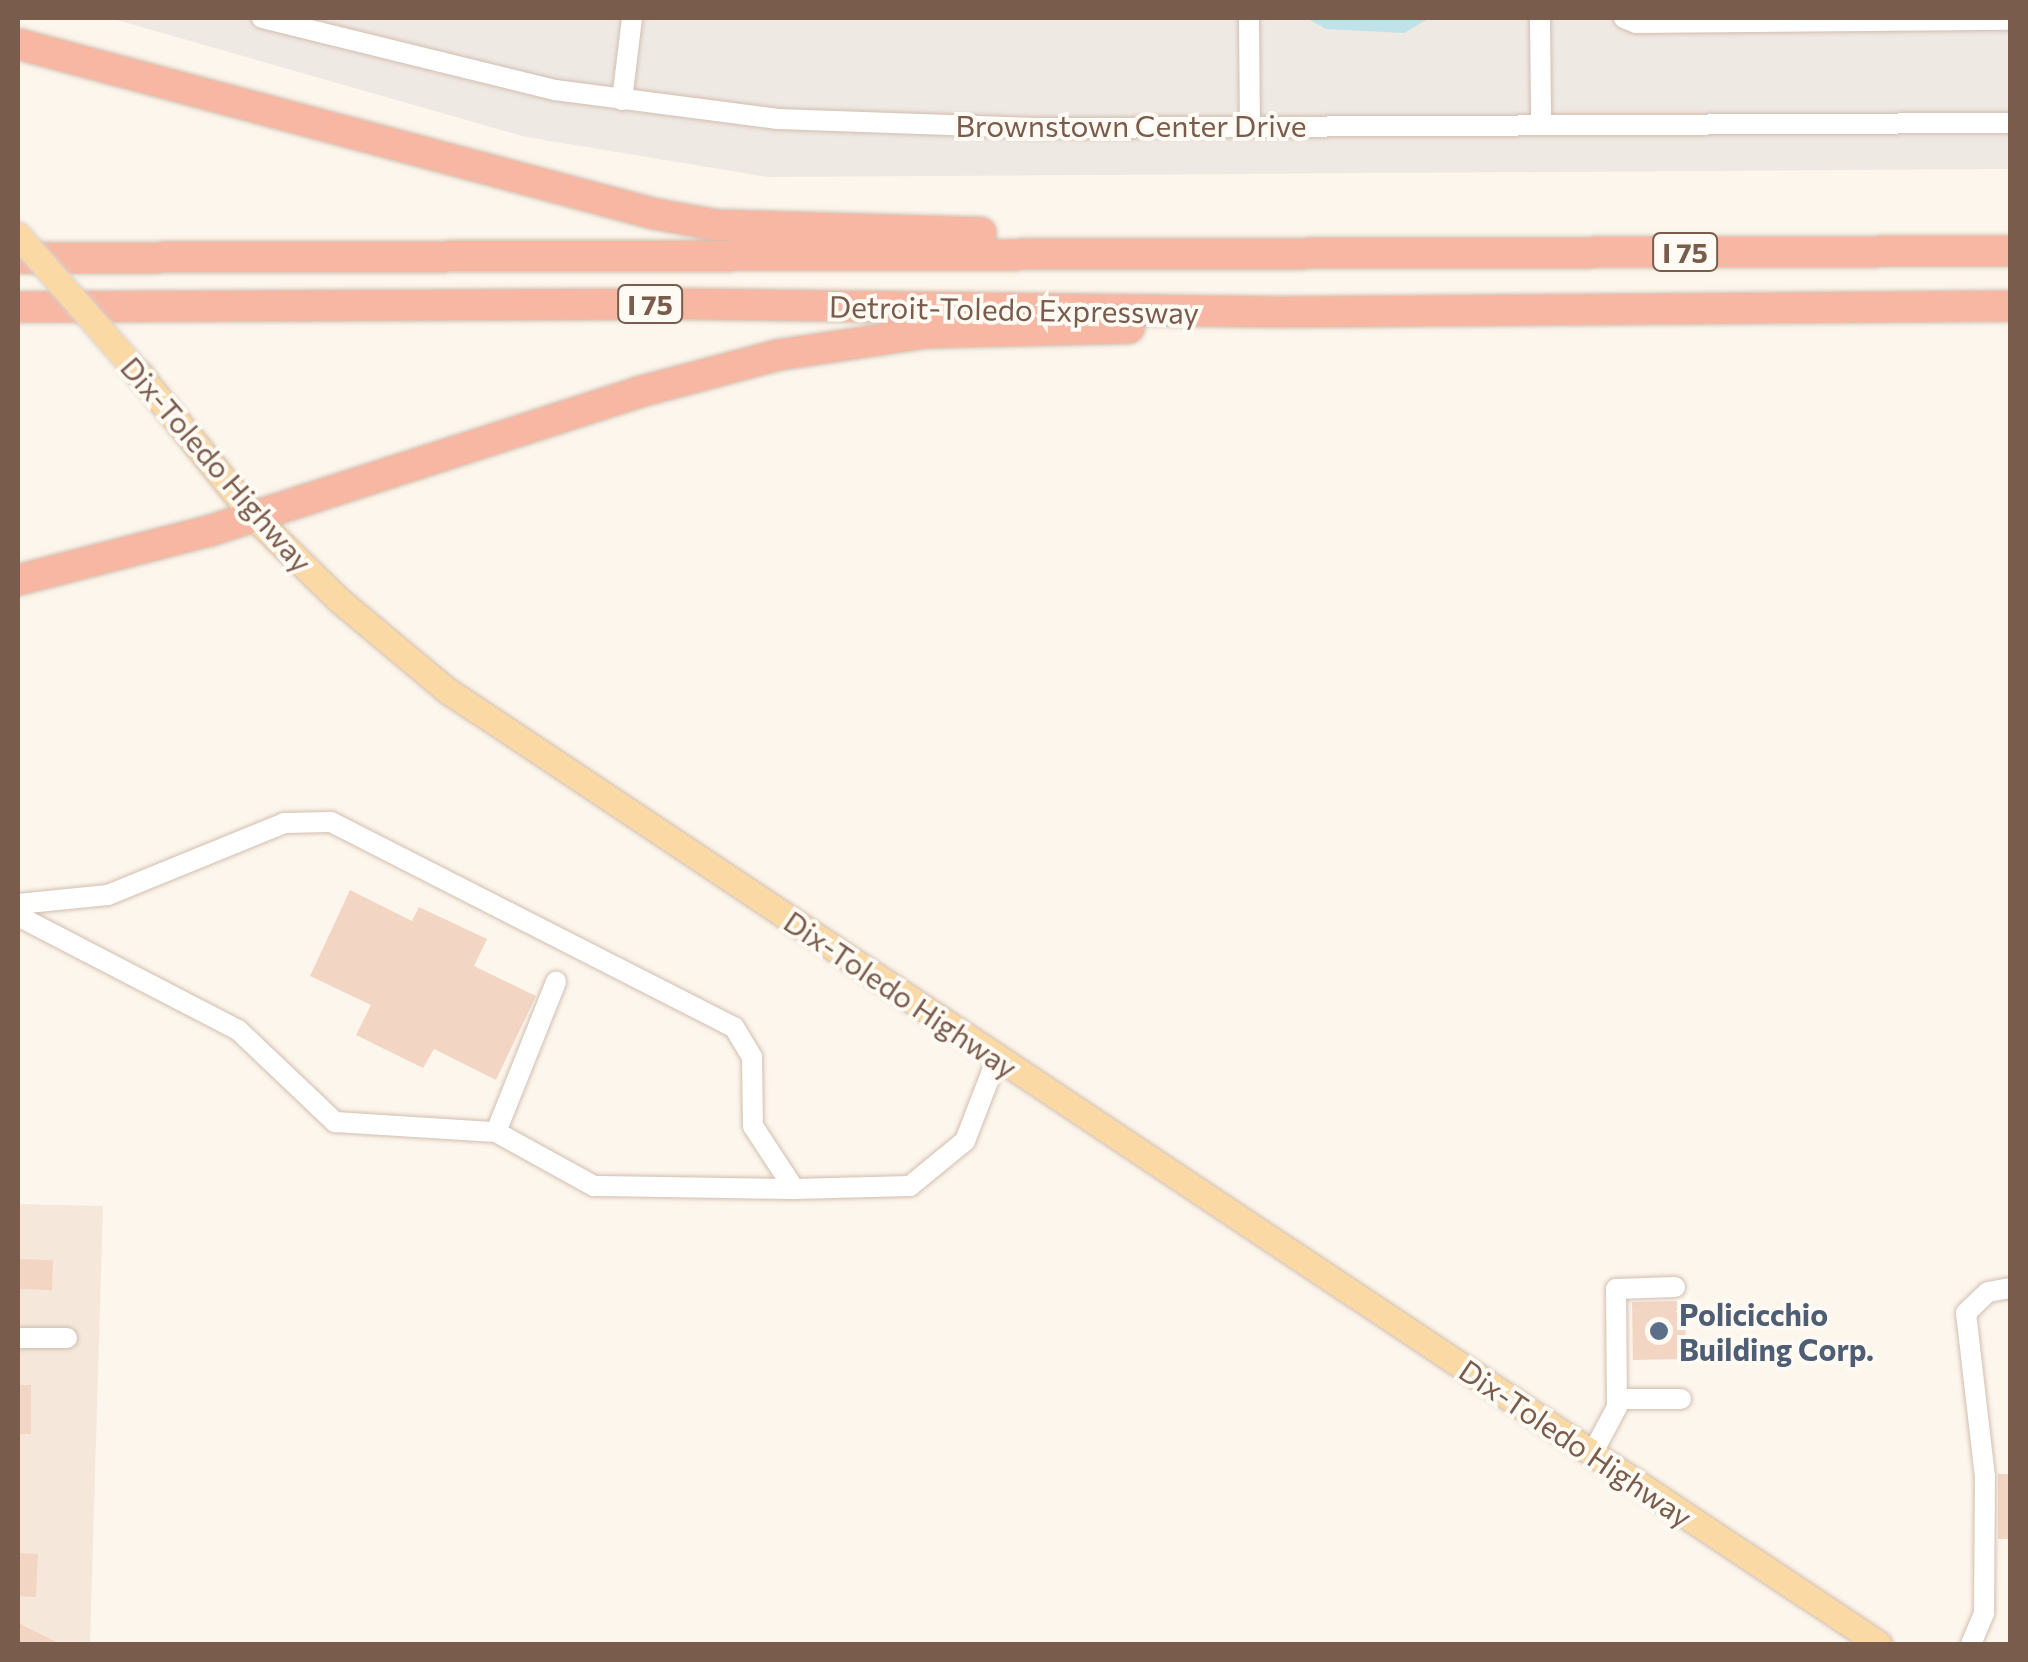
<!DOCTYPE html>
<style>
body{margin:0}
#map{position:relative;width:2028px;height:1662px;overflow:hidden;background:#fdf6ec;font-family:Commissioner,sans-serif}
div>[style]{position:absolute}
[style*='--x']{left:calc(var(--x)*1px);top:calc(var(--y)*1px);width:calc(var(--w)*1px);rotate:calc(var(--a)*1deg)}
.residential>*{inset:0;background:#f5e8da}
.industrial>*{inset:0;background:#efe9e4}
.water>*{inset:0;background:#bfe3e8}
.building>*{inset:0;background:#f3d5c3;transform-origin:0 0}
.roads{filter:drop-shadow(0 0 2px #d1beb0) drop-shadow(0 0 2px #d1beb0)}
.minor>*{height:20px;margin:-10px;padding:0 10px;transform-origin:10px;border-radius:10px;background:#fff}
.major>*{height:25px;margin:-12.5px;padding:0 12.5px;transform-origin:12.5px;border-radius:12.5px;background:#fbd9a5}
.highway>*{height:30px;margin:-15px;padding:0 15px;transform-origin:15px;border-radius:15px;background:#f7b7a3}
.bridges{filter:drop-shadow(0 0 2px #dad1cd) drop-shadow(0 0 2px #dad1cd)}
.major-bridge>*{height:25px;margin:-12.5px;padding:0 12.5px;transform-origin:12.5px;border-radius:12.5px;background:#fbd9a5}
.dots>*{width:28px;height:28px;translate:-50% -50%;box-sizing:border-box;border:5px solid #fffaf3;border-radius:50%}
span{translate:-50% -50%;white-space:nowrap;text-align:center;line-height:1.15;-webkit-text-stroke:8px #fffaf3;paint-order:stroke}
.shield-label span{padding:2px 8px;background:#fffaf3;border:2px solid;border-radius:8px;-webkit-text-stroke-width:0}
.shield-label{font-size:28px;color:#7a5c4d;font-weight:700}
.street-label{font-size:30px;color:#7a5c4d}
.service-label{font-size:30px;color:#4e5e75;font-weight:700}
.left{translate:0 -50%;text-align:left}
.frame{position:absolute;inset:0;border:20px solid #7a5c4d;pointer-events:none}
</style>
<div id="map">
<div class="residential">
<div style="clip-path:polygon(18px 1204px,103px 1206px,90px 1644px,18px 1644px)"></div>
</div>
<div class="industrial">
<div style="clip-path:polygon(110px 18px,2010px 18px,2010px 169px,767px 177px,526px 137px)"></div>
</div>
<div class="water">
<div style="clip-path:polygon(1306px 18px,1430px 18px,1404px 33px,1326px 29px)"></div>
</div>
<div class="building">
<div style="clip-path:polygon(350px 890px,412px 921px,419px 907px,487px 939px,474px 966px,536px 996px,496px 1080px,434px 1049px,423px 1068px,356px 1035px,371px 1005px,310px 976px)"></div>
<div style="left:18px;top:1259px;width:35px;height:30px;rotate:2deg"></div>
<div style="left:1685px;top:1301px;width:58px;height:53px;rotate:89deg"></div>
<div style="left:18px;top:1385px;width:13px;height:49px"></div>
<div style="left:1998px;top:1474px;width:12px;height:65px"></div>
<div style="left:18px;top:1553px;width:20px;height:43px;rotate:3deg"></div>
<div style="clip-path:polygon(18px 1623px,61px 1644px,18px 1644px)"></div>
</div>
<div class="roads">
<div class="minor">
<div style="--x:262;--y:18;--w:302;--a:13.8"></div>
<div style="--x:555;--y:90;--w:225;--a:7.4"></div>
<div style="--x:778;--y:119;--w:263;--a:2"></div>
<div style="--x:1041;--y:128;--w:969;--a:-0.3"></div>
<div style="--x:1249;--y:18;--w:107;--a:89.5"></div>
<div style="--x:1540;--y:18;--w:104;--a:89.4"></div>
<div style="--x:1624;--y:18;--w:13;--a:23"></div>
<div style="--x:1636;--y:23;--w:374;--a:-0.5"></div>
<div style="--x:622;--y:100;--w:83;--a:-83"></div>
<div style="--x:18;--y:904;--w:90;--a:-5.7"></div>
<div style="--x:108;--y:895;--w:190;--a:-22.2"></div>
<div style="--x:284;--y:823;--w:47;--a:-1.2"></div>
<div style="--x:331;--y:822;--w:452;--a:27"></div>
<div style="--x:734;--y:1027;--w:35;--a:59"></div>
<div style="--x:752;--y:1057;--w:69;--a:89.2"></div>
<div style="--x:753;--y:1126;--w:75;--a:56.9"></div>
<div style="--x:794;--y:1189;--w:116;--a:-1.5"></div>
<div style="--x:910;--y:1186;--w:71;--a:-39.3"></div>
<div style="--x:965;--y:1141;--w:89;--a:-68.9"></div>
<div style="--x:18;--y:916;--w:248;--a:27.4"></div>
<div style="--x:238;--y:1030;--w:134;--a:43.5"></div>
<div style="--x:335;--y:1122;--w:161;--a:3.6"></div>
<div style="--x:496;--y:1132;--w:112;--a:28.9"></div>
<div style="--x:594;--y:1186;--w:200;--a:0.9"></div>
<div style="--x:496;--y:1132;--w:162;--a:-68.2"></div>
<div style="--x:18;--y:1338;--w:49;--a:0"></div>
<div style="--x:1617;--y:1399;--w:64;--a:0"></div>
<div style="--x:1592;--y:1454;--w:53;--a:-62"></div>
<div style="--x:1617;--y:1407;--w:118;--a:-90.5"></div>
<div style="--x:1616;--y:1289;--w:59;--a:-1.9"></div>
<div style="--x:1971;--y:1644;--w:34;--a:-67"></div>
<div style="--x:1984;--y:1613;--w:136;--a:-89.6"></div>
<div style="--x:1985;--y:1477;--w:165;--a:-96.6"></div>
<div style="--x:1966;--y:1313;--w:30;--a:-44"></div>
<div style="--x:1988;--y:1292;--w:22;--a:-10"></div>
</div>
<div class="major">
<div style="--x:140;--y:375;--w:182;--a:51.2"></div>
<div style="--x:254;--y:517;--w:119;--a:44.3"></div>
<div style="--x:339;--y:600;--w:142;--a:39.9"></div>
<div style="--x:448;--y:691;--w:1719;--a:33.66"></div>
</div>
<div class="highway">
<div style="--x:18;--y:44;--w:659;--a:14.94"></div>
<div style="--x:655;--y:214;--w:62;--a:10.2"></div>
<div style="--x:716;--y:225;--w:265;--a:1.7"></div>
<div style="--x:18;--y:258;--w:1992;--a:-0.2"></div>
<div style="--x:18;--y:307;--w:672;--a:-0.26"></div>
<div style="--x:690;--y:304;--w:592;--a:0.77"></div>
<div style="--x:1282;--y:312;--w:728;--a:-0.47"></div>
<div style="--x:18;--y:580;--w:197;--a:-14.4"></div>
<div style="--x:209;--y:531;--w:452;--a:-17.9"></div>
<div style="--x:639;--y:392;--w:144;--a:-14.9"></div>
<div style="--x:778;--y:355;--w:149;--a:-8.5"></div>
<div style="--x:925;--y:333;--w:204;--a:-1.4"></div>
</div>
</div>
<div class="bridges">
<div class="major-bridge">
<div style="--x:18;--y:235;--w:186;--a:48.9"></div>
</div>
</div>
<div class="dots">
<div style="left:1659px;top:1331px;background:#5c6f8a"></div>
</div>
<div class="shield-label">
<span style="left:1685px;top:252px">I 75</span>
<span style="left:650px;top:304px">I 75</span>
</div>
<div class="street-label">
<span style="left:1131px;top:125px">Brownstown Center Drive</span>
<span style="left:1014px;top:309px;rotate:1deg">Detroit-Toledo Expressway</span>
<span style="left:217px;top:464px;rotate:49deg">Dix-Toledo Highway</span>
<span style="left:901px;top:994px;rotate:34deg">Dix-Toledo Highway</span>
<span style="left:1576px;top:1443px;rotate:34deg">Dix-Toledo Highway</span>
</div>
<div class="service-label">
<span class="left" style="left:1679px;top:1331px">Policicchio<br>Building Corp.</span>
</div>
<div class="frame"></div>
</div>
